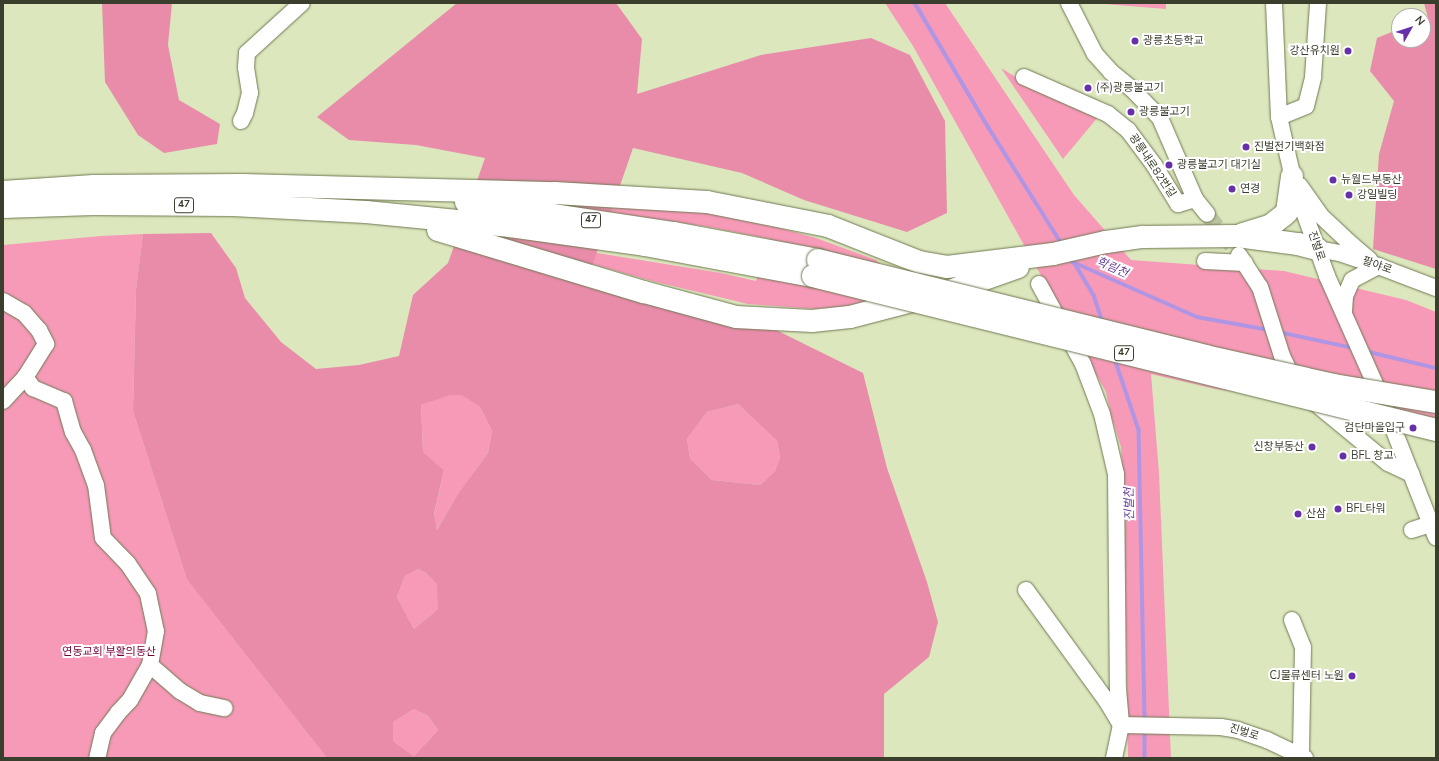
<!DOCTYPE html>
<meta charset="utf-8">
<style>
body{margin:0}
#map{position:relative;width:1439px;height:761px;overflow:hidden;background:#dce7bd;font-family:"Nunito Sans","Noto Sans KR",sans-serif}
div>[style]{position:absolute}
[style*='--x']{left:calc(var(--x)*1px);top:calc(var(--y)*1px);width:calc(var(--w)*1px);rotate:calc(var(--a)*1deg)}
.green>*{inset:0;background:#f79ab8}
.forest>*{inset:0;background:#e88caa}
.stream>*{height:3.5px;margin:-1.75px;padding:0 1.75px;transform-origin:1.75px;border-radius:1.75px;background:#b095e4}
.minor-tunnel>*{height:16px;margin-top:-8px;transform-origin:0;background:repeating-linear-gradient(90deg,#bcc5a0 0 16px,transparent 0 24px)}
.roads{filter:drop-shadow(0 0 1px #707953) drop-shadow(0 0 1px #707953)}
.minor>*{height:16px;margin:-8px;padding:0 8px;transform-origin:8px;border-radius:8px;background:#fff}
.highway>*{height:22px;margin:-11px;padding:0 11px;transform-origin:11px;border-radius:11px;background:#fff}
.bridges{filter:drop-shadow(0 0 1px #707953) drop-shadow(0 0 1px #707953)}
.highway-bridge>*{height:22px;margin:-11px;padding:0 11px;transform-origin:11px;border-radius:11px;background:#fff}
.dots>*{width:11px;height:11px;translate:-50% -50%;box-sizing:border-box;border:2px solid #fff;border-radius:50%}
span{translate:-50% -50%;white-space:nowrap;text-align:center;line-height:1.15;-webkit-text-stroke:4px #fff;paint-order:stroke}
.shield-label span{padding:1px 3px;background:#fff;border:1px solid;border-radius:3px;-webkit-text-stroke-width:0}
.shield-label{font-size:10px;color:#3a3e2d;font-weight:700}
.poi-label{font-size:11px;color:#3a3e2d}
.left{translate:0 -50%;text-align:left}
.right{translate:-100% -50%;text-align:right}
.street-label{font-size:11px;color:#3a3e2d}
.park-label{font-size:11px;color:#73003a}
.water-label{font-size:12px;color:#643e9c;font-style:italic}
.frame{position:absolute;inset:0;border:4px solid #3a3e2d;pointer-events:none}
.north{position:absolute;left:1391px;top:8px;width:40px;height:40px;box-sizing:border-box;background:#fff;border:1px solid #b0b2ab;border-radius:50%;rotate:51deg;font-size:11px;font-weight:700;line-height:16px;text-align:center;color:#3a3e2d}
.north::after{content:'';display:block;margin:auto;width:14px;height:18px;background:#6631a8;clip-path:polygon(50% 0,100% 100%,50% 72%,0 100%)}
</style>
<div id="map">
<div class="green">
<div style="clip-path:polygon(885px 3px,945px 3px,1074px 195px,1131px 260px,1284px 271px,1406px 300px,1436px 312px,1436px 420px,1216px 389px,1151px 374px,1159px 473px,1171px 758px,1128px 758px,1124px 500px,1121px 447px,1111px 415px,1106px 392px,913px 46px)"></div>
<div style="clip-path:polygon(1092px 3px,1166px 3px,1166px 9px)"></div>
<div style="clip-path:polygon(1001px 68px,1030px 86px,1098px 117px,1063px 159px)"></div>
<div style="clip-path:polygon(516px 198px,717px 211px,816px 238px,876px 260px,905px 288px,865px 305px,815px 309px,748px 304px,652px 281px,492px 236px,721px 273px,756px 281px,770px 239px,709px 227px)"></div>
<div style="clip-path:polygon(143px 234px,136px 289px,133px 411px,187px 580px,327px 758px,3px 758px,3px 245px,101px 236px)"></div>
<div style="clip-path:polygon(450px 394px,461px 395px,480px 407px,492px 431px,488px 453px,459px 492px,437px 530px,434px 515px,444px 470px,423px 452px,421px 405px)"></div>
<div style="clip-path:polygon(738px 404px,777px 441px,780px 458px,775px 471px,760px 485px,712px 480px,690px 458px,687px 439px,707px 412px)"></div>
<div style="clip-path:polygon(418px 569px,426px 573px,438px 584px,438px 609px,414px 629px,397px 597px,405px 576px)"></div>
<div style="clip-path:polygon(414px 709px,428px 716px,438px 730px,414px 756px,393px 741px,393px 722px)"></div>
</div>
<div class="forest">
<div style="clip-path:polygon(102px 3px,172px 3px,168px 45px,179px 100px,220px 124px,217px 144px,164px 153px,138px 135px,105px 82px)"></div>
<div style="clip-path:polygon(evenodd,457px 3px,616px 3px,642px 39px,637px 94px,761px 55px,871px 38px,910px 55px,945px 121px,947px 213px,907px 232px,804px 200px,742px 173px,633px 148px,590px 272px,774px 329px,863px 373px,887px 468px,927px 582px,938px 622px,929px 657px,884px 694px,884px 758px,327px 758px,187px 580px,133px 411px,136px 289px,143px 234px,211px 233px,236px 268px,245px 298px,281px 342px,316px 369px,359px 365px,399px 356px,413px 295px,448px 263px,485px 158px,416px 145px,349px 140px,317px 117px,457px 3px,450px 395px,461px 395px,480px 407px,492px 431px,488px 453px,459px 492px,437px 530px,434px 514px,444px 470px,423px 452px,421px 405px,450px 395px,457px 3px,738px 404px,777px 441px,780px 458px,775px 471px,760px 485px,712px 480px,690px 458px,687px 439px,707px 412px,738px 404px,457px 3px,418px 569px,426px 573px,437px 584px,438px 609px,414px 629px,397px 597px,405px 576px,418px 569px,457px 3px,414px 709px,428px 716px,438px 730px,414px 756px,393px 741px,393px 722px,414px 709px)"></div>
<div style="clip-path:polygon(1424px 3px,1436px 3px,1436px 269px,1373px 249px,1379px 154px,1394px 101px,1370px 71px,1377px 38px,1399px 29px,1399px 40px,1423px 40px,1423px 20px,1428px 18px)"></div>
</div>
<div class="stream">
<div style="--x:915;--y:3;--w:145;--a:59.4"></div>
<div style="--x:989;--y:128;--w:137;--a:57.8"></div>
<div style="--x:1071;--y:258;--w:4;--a:63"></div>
<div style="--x:1073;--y:262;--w:136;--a:23.9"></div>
<div style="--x:1197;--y:317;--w:73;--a:10.2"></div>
<div style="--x:1074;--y:262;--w:39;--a:59"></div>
<div style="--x:1094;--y:295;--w:29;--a:72"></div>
<div style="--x:1279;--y:332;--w:76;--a:12.2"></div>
<div style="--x:1365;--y:351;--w:73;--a:13.5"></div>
<div style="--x:1115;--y:359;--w:75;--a:71.3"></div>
<div style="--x:1139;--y:430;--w:291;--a:88.8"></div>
<div style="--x:1145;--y:729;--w:29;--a:90"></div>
</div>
<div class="minor-tunnel">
<div style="--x:1207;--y:214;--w:52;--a:52"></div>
</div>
<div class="roads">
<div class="minor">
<div style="--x:1069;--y:3;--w:57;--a:63"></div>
<div style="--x:1095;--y:54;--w:24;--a:48"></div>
<div style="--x:1111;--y:72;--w:27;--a:39"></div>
<div style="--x:1132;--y:89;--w:40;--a:46"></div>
<div style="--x:1160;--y:118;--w:88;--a:66.6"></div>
<div style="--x:1195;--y:199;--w:19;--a:51"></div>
<div style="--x:1274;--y:3;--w:114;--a:87.5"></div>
<div style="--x:1279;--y:117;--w:72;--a:77.1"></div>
<div style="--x:1295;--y:187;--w:95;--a:70.2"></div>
<div style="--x:1327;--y:276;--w:130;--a:66"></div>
<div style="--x:1380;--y:395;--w:153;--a:68.5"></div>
<div style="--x:1024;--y:77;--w:92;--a:23.8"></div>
<div style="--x:1108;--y:114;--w:26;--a:39"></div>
<div style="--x:1128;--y:130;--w:44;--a:53.4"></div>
<div style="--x:1154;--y:165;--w:46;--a:58.4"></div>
<div style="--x:1178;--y:204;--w:18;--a:-16"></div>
<div style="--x:1279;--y:117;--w:29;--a:-22"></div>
<div style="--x:1306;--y:106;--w:30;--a:-76"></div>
<div style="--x:1313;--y:77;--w:74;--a:-86.1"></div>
<div style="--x:241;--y:121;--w:9;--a:-63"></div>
<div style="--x:245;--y:113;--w:21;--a:-76"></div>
<div style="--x:250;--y:93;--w:26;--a:-99"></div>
<div style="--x:246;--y:67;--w:14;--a:-86"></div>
<div style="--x:247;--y:53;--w:74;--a:-42.3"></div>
<div style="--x:1300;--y:186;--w:35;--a:55"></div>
<div style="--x:1320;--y:215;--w:44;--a:43.2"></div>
<div style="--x:1352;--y:245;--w:23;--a:40"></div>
<div style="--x:1317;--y:249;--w:22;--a:10"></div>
<div style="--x:1339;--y:253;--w:41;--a:18.4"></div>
<div style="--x:1378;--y:266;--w:62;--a:20.8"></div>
<div style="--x:1239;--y:255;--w:38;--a:57"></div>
<div style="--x:1260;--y:287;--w:72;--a:72.3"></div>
<div style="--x:1282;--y:356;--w:28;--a:64"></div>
<div style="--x:1205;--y:261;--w:40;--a:2.9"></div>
<div style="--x:1039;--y:284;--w:91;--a:61.2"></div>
<div style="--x:1083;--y:364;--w:53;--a:69.2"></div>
<div style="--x:1102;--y:414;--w:62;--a:76.9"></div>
<div style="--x:1116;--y:474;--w:215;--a:89.5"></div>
<div style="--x:1118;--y:689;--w:36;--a:85"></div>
<div style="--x:1121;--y:725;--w:34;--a:102"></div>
<div style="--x:3;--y:301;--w:24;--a:30"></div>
<div style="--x:24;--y:313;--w:23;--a:49"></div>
<div style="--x:39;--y:330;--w:16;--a:63"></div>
<div style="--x:46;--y:344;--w:39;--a:122"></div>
<div style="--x:25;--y:377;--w:14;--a:54"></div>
<div style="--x:33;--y:388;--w:34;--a:23"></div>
<div style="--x:64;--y:401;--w:32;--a:74"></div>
<div style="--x:73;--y:432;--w:21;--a:61"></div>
<div style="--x:83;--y:450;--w:37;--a:70"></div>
<div style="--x:96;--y:485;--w:53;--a:82.5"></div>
<div style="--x:103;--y:538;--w:36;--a:46"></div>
<div style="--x:128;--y:564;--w:36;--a:56"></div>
<div style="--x:148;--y:594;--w:38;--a:78"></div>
<div style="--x:156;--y:631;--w:35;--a:100"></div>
<div style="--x:150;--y:665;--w:40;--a:119.7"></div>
<div style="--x:130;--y:700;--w:18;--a:133"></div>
<div style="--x:118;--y:713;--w:25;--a:127"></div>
<div style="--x:103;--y:733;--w:26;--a:103"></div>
<div style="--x:1344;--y:311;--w:15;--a:-86"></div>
<div style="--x:1345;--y:296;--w:17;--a:-66"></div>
<div style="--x:1352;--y:280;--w:30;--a:-28"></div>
<div style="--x:3;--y:401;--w:33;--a:-47"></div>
<div style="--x:1314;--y:402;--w:96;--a:39.5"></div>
<div style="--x:1388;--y:463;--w:26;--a:25"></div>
<div style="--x:1412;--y:530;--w:19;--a:-18"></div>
<div style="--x:1026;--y:590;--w:136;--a:54"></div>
<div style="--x:1106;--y:700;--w:29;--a:59"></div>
<div style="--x:1121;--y:725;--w:100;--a:1.1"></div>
<div style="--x:1221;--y:727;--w:17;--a:10"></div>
<div style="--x:1238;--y:730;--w:31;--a:19"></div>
<div style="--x:1267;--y:740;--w:42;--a:25.3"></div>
<div style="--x:1292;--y:620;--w:29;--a:68"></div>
<div style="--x:1303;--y:647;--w:108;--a:91.1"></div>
<div style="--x:150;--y:665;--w:40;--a:41"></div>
<div style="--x:180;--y:691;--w:23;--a:31"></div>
<div style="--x:200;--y:703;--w:25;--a:12"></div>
</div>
<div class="highway">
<div style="--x:3;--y:192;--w:91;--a:-3.8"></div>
<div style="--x:94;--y:186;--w:148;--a:-0.4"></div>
<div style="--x:242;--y:185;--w:313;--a:1.5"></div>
<div style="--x:555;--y:193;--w:152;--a:3.4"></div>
<div style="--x:707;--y:202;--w:123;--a:11.2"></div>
<div style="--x:828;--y:226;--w:98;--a:21.6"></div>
<div style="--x:919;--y:262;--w:28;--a:10"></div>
<div style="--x:947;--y:267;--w:107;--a:-7"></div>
<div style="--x:1053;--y:254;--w:54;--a:-12.8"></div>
<div style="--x:1106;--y:242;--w:37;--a:-8"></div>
<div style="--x:1143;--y:237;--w:94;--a:-0.6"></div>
<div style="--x:1237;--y:236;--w:62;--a:7.5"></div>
<div style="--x:1298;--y:244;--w:20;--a:15"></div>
<div style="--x:466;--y:202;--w:210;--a:8.5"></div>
<div style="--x:674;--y:233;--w:147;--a:10.6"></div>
<div style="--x:3;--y:207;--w:90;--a:-1.9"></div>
<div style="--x:93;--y:204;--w:140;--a:0.4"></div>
<div style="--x:233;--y:205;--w:133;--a:3"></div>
<div style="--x:366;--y:212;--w:145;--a:5.6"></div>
<div style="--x:510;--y:226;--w:136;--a:8"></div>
<div style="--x:645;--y:245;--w:171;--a:10.5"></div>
<div style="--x:438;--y:230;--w:215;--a:16.8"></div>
<div style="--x:644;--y:292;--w:95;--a:15.2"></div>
<div style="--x:736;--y:317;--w:76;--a:3"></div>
<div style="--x:812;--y:321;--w:38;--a:-6"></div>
<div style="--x:850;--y:317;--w:103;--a:-14.6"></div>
<div style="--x:950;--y:291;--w:72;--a:-19.4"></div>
<div style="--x:1243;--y:234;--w:28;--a:-17"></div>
<div style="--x:1270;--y:226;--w:18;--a:-38"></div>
<div style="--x:1284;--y:215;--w:4;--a:-45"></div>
<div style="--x:1287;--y:212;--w:36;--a:-82"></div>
</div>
</div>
<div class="bridges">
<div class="highway-bridge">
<div style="--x:818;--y:260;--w:399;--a:13.9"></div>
<div style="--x:1205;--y:356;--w:132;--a:12.7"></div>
<div style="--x:1334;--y:385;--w:103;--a:9.5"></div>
<div style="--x:813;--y:276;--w:642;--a:13.88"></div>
</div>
</div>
<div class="dots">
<div style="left:1135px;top:41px;background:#6631a8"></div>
<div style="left:1348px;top:51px;background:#6631a8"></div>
<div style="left:1088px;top:88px;background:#6631a8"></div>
<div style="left:1131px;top:112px;background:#6631a8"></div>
<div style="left:1246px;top:147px;background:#6631a8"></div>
<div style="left:1169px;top:165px;background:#6631a8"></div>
<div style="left:1333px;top:180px;background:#6631a8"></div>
<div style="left:1232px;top:189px;background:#6631a8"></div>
<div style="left:1349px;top:195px;background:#6631a8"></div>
<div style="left:1413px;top:428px;background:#6631a8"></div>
<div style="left:1312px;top:447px;background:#6631a8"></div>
<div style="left:1343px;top:456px;background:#6631a8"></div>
<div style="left:1338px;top:509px;background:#6631a8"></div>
<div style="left:1298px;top:514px;background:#6631a8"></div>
<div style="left:1352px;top:676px;background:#6631a8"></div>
</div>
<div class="shield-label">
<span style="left:184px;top:205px">47</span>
<span style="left:591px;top:220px">47</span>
<span style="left:1124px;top:353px">47</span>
</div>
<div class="poi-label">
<span class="left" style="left:1143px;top:41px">광릉초등학교</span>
<span class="right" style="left:1340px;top:51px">강산유치원</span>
<span class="left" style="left:1096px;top:88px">(주)광릉불고기</span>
<span class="left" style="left:1139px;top:112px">광릉불고기</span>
<span class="left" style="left:1254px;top:147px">진벌전기백화점</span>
<span class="left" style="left:1177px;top:165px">광릉불고기 대기실</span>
<span class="left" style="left:1341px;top:180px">뉴월드부동산</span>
<span class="left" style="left:1240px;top:189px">연경</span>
<span class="left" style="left:1357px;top:195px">강일빌딩</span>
<span class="right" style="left:1405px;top:428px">검단마을입구</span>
<span class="right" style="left:1304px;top:447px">신창부동산</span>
<span class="left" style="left:1351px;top:456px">BFL 창고</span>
<span class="left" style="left:1346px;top:509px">BFL타워</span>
<span class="left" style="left:1306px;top:514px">산삼</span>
<span class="right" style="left:1344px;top:676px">CJ물류센터 노원</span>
</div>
<div class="street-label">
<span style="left:1152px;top:166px;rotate:56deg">광릉내로82번길</span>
<span style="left:1316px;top:246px;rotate:71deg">진벌로</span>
<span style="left:1377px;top:266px;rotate:19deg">팔야로</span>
<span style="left:1244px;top:733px;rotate:17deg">진벌로</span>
</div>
<div class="park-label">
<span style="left:109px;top:652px">연동교회 부활의동산</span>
</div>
<div class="water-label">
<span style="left:1112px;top:268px;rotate:24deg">학림천</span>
<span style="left:1130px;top:504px;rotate:-91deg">진벌천</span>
</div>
<div class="frame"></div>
<div class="north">N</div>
</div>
